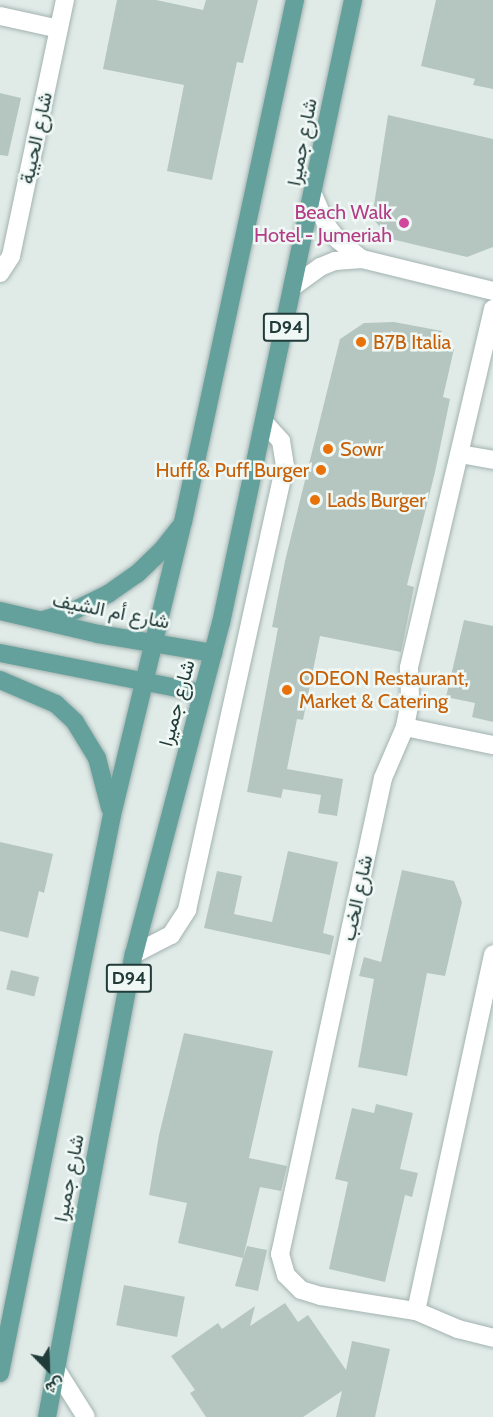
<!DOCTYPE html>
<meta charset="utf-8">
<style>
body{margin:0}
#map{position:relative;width:493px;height:1417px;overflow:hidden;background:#e0ebe8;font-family:Cabin,Vazirmatn,sans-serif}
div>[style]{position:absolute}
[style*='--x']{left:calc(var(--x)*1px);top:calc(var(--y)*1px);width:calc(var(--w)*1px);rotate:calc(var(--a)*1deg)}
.building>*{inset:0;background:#b5c6c1;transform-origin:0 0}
.roads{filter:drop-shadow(0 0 2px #a3b3b0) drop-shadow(0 0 2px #a3b3b0)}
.minor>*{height:18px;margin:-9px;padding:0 9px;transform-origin:9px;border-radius:9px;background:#fff}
.major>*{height:18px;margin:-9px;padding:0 9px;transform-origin:9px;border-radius:9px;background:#64a19c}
.dots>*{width:16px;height:16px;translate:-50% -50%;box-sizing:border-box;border:3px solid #f0f8f5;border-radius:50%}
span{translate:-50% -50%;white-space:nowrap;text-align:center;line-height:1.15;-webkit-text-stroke:5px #f0f8f5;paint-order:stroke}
.shield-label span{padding:2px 4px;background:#f0f8f5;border:2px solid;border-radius:4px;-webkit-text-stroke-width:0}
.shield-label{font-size:18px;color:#213b39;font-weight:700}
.street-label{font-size:20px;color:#213b39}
.hotel-label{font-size:20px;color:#b23c85}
.right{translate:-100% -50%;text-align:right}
.food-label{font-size:20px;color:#c56008}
.left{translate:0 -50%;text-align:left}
.north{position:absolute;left:18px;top:1339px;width:60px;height:60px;-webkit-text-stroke:4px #f0f8f5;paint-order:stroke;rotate:157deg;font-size:16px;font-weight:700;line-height:24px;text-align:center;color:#213b39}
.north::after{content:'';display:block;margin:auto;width:21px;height:27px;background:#213b39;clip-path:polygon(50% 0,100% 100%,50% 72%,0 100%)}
</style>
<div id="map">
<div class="building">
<div style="clip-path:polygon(117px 0,156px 0,203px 10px,206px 0,258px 0,243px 63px,237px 62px,212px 180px,167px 171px,184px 85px,103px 69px)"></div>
<div style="clip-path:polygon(436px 0,493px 0,493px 89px,473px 85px,475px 79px,421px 66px)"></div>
<div style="clip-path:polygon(0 93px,21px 98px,8px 156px,0 155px)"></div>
<div style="clip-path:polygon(388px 115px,493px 139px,493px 247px,467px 257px,391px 239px,372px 218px)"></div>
<div style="clip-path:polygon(394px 322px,442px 331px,439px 346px,454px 349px,443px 397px,450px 399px,435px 472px,407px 585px,414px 587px,401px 652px,320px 636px,303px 720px,297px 719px,287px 769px,343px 779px,337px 816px,318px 813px,321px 795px,283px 789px,281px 798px,247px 792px,278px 628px,272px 627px,285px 561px,340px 339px,364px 323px)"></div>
<div style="clip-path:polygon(464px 620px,493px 626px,493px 722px,472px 717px,475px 703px,446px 697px)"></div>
<div style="clip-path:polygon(0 842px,53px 854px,44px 893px,39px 891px,28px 938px,0 931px)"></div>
<div style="clip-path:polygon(288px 851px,338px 862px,323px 933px,334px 936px,330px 955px,204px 928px,217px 871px,242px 876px,234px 914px,272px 922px)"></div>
<div style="clip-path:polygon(402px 870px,454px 881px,462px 902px,445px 976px,427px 973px,407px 1076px,358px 1067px,374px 979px,359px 976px,364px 957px,381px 962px)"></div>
<div style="left:11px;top:970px;width:29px;height:20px;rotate:14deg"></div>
<div style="clip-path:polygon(184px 1033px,273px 1051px,249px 1158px,287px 1166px,281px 1191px,260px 1187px,243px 1258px,247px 1246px,267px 1250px,258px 1291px,235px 1286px,243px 1258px,178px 1243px,187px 1203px,149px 1195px,159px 1135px)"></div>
<div style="clip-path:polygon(376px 1104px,413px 1113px,400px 1169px,418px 1173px,412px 1197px,405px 1195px,385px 1282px,329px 1269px,348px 1182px,335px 1179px,352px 1108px,374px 1113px)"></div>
<div style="left:124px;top:1285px;width:62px;height:41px;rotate:11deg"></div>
<div style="clip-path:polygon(285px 1303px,298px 1322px,308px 1315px,346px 1370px,352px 1341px,390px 1349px,375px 1417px,336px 1417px,342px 1391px,303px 1417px,206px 1417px,190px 1393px,195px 1390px,171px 1356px,218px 1323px,222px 1329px,255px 1306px,250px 1326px)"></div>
</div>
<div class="roads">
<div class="minor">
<div style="--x:0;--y:16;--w:60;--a:12.4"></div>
<div style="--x:314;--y:197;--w:32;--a:66"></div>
<div style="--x:327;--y:226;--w:16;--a:52"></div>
<div style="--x:337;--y:239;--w:32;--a:39"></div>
<div style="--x:0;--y:273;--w:20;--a:-57"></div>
<div style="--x:11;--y:256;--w:262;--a:-78.1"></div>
<div style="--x:294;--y:286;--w:32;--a:-36"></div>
<div style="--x:320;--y:267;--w:16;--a:-22"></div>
<div style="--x:335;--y:261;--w:27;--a:-4"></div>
<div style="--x:362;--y:259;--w:135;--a:13.7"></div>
<div style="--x:493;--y:309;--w:369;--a:103.2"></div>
<div style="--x:409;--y:668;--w:33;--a:88"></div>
<div style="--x:410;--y:701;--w:26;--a:101"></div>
<div style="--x:405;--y:727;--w:56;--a:113.3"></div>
<div style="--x:383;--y:778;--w:487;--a:102.2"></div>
<div style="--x:280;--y:1254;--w:22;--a:74"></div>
<div style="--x:286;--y:1275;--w:21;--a:45"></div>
<div style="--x:301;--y:1290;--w:21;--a:17"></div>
<div style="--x:321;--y:1296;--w:96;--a:9"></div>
<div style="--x:416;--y:1311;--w:46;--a:23.2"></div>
<div style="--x:458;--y:1329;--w:36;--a:14"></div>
<div style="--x:460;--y:454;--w:34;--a:10"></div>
<div style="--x:405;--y:727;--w:90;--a:11.6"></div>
<div style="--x:134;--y:954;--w:42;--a:-27.2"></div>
<div style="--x:171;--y:935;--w:30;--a:-57"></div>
<div style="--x:187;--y:910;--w:455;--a:-77.6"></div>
<div style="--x:285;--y:466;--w:25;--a:-99"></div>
<div style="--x:281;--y:441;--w:24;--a:-132"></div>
<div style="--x:416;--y:1311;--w:365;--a:-77.8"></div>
<div style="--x:57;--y:1371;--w:54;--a:57.8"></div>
</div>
<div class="major">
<div style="--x:0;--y:611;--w:101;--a:13.2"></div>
<div style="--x:98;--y:634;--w:117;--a:9.4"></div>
<div style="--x:43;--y:620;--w:34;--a:-17"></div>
<div style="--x:75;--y:610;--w:37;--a:-26"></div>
<div style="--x:108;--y:594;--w:35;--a:-35"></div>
<div style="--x:137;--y:574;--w:35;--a:-44"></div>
<div style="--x:162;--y:550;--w:28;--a:-52"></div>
<div style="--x:0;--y:653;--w:206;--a:11.2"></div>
<div style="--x:0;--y:680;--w:61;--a:23.2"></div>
<div style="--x:56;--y:704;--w:26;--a:43"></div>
<div style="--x:75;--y:722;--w:42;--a:58.6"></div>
<div style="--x:97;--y:758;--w:52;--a:75.4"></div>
<div style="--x:0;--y:1373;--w:569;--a:-78.65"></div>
<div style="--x:112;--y:815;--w:301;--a:-76.4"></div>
<div style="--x:183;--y:522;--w:534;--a:-77.89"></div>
<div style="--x:47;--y:1417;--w:471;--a:-79.4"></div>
<div style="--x:134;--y:954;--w:342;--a:-75.3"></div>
<div style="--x:221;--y:623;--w:637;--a:-78.04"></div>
</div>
</div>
<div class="dots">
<div style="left:404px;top:223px;background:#d1479c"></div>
<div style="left:361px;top:342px;background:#e8710a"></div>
<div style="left:328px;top:449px;background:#e8710a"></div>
<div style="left:321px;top:470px;background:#e8710a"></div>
<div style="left:315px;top:500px;background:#e8710a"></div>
<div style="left:287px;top:690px;background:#e8710a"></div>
</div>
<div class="shield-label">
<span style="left:286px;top:327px">D94</span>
<span style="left:129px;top:978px">D94</span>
</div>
<div class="street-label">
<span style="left:36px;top:138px;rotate:-78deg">شارع الحيبة</span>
<span style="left:302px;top:142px;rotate:-79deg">شارع جميرا</span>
<span style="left:111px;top:611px;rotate:11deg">شارع أم الشيف</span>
<span style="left:177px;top:703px;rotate:-75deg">شارع جميرا</span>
<span style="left:357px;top:898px;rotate:-78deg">شارع الخب</span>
<span style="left:69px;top:1178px;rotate:-79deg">شارع جميرا</span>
</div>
<div class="hotel-label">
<span class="right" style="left:392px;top:224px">Beach Walk<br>Hotel - Jumeriah</span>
</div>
<div class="food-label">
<span class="left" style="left:373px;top:342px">B7B Italia</span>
<span class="left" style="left:340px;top:449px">Sowr</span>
<span class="right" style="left:309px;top:470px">Huff &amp; Puff Burger</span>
<span class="left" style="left:327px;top:500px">Lads Burger</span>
<span class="left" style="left:299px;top:690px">ODEON Restaurant,<br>Market &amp; Catering</span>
</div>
<div class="north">ش</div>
</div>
